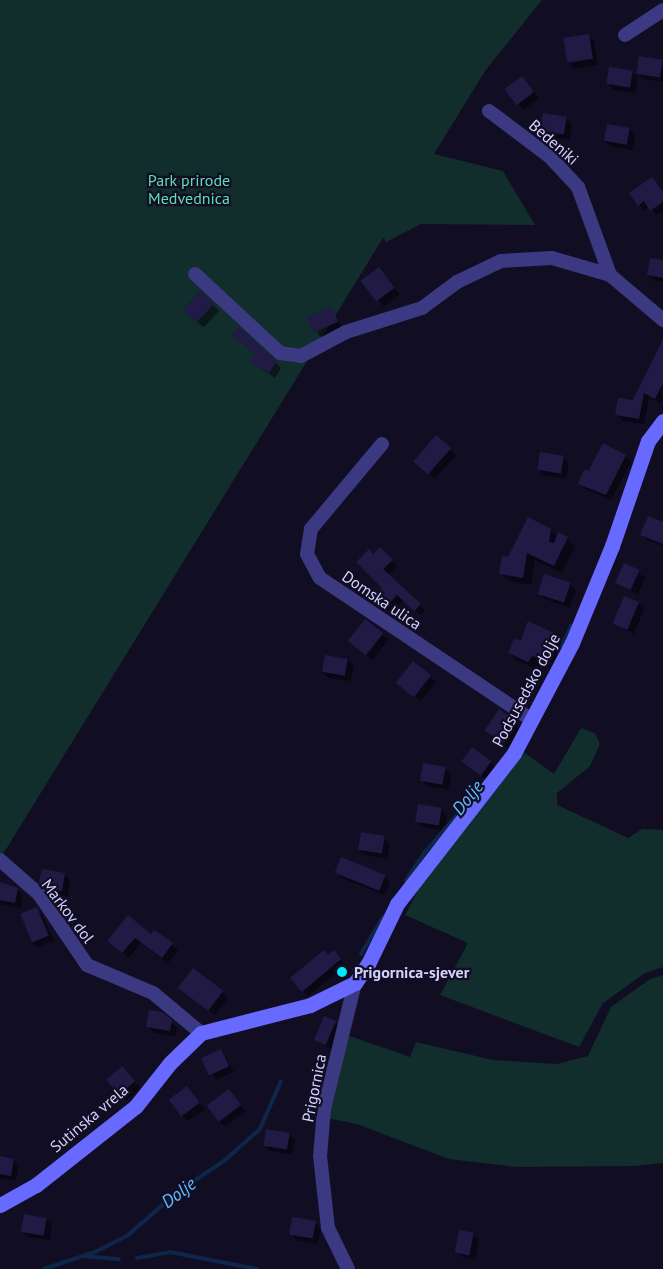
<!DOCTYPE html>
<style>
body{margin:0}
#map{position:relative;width:663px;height:1269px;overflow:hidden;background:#110e24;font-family:"PT Sans",sans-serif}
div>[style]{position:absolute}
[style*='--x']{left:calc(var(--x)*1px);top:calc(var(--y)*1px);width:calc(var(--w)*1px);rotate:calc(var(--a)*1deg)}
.green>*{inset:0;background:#112d2c}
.shadow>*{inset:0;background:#0007;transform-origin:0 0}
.stream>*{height:4px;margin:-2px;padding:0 2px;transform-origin:2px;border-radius:2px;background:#0d2649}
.building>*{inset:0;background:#211a44;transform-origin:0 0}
.street>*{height:14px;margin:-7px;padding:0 7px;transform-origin:7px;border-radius:7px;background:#3a3982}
.secondary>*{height:15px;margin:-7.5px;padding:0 7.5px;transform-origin:7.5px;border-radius:7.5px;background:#6869fe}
.dots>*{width:16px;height:16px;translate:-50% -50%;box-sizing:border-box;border:3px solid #110e24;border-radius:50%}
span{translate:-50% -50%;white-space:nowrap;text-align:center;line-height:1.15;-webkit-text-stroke:4.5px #110e24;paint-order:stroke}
.street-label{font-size:16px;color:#d5d1ff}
.park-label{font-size:16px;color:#5ddfba}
.poi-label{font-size:16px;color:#d5d1ff;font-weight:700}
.left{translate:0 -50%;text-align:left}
.water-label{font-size:18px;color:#5fbafe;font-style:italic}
</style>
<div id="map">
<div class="green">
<div style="clip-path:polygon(0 0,542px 0,485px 71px,434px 154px,503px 171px,535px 225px,421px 224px,386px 242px,383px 238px,0 859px)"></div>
<div style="clip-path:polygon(581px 728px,595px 733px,600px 744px,590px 766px,557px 793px,557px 805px,628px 838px,642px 829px,663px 830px,663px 967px,645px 973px,603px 1003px,579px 1047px,440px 995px,468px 943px,405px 915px,428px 871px,497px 789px,522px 751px,554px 774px)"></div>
<div style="clip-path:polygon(663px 975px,663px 1163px,634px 1166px,517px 1167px,449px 1159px,357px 1124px,327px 1118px,347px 1035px,410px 1057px,416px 1042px,493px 1060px,557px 1064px,588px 1056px,611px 1007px,650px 979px)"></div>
</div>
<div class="shadow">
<div style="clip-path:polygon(588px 35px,594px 41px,598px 65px,574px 69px,569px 63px)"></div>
<div style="clip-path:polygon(663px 62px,663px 82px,644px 79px,638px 74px)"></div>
<div style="clip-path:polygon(632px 72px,638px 78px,635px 93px,614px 90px,608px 84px)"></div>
<div style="clip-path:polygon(527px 83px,539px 98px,524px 110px,518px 104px)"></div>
<div style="clip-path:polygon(566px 118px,572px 124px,569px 140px,548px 136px,542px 130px)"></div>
<div style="clip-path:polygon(630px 129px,635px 135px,633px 150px,611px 147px,605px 141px)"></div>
<div style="clip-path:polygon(652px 179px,663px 192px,663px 211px,657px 215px,650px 207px,644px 211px,639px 205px)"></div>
<div style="clip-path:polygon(663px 262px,663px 282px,654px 281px,649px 275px)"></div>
<div style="clip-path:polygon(384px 275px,400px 294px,384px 307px,363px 282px)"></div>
<div style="left:200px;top:293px;width:26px;height:23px;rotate:43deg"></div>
<div style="clip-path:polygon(330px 308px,342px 327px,320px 337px,308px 318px)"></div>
<div style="clip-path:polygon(663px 349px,661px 403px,649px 398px,644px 424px,623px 421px,617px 415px,634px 402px)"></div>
<div style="clip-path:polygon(257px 354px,275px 362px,281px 368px,275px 378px,252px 362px)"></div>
<div style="clip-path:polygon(436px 437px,456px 455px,435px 479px,421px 467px)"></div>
<div style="clip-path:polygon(625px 456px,631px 462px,611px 500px,585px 489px,580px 483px)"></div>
<div style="clip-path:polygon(563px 458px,569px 463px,566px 479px,544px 475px,538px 469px)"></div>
<div style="clip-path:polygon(663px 523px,663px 546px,648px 541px,642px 535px)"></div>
<div style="clip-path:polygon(550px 530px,558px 537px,559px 534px,567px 538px,575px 547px,562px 573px,535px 560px,531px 585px,509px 581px,501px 573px,509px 559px)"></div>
<div style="clip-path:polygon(380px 549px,397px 566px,388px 576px,425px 610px,421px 615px,403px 600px,391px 613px,375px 597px,384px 588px,373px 556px)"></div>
<div style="clip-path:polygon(625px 565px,645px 577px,638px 595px,617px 583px)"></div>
<div style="clip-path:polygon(570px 585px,576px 590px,570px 608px,545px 599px,539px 593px)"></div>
<div style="clip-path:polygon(638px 603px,644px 609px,634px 634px,615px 623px)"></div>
<div style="clip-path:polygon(365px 621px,388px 640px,373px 660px,356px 647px)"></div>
<div style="clip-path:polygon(553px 634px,562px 643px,551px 668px,541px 664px,538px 670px,518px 661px,509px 653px,522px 642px)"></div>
<div style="clip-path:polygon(348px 660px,354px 666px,351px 681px,329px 678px,323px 672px)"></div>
<div style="clip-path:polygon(430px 676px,436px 682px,421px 701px,403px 688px)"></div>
<div style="clip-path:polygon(499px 711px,523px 729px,508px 748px,491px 735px)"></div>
<div style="clip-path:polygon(464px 761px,490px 762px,496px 768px,487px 780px)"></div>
<div style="clip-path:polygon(446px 769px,451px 775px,449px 790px,427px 786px,421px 780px)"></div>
<div style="clip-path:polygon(441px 810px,447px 816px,445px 831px,423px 827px,417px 822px)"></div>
<div style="clip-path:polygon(384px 838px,390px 844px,387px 859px,365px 855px,359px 850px)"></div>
<div style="clip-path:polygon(337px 873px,384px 876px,390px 882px,384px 895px,342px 878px)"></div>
<div style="clip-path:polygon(65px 875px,70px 880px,68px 896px,53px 893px,47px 888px)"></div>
<div style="clip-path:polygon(0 884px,17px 889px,23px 895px,21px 908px,0 904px)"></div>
<div style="clip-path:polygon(37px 909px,42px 915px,54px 941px,37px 947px,31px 942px)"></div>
<div style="clip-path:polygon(128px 917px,152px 936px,155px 932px,178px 950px,168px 963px,141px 943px,129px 958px,115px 947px)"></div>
<div style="clip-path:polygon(328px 956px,339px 958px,346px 965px,308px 996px,303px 991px)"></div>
<div style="clip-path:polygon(222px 992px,228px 998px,215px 1015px,186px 993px)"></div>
<div style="clip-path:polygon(325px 1018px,341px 1028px,333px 1050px,316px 1040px)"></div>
<div style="clip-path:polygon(171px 1022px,177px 1028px,175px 1036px,154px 1033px,148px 1027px)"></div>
<div style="clip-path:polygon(221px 1051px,234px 1072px,216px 1080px,203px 1059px)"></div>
<div style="left:122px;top:1068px;width:27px;height:18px;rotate:48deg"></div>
<div style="clip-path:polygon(187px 1088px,205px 1109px,188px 1121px,182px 1116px)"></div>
<div style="clip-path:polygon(234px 1096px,245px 1111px,225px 1127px,219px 1121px)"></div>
<div style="clip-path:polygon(289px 1134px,295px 1140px,292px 1155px,271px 1151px,265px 1146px)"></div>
<div style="clip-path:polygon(0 1158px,13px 1160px,19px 1166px,16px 1181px,0 1178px)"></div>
<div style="clip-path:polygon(46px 1219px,52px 1225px,50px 1240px,28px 1237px,22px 1231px)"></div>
<div style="clip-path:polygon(315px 1223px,321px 1228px,318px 1244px,296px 1240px,291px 1234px)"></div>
<div style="clip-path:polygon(473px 1234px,479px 1240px,475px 1260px,462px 1257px,456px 1251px)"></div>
</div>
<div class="stream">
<div style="--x:562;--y:646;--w:22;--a:-66"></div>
<div style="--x:406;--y:880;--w:34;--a:-56"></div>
<div style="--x:425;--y:852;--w:49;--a:-49.1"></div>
<div style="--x:361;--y:954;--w:43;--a:-59.3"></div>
<div style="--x:83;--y:1256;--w:36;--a:5"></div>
<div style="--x:137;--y:1258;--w:34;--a:-10"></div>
<div style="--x:170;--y:1252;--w:89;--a:11.1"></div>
<div style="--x:44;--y:1269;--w:54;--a:-18.4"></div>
<div style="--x:95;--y:1252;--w:37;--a:-27"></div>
<div style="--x:128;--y:1235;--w:67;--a:-40.8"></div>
<div style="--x:179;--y:1191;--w:54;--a:-33.7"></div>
<div style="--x:224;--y:1161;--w:48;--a:-41.6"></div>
<div style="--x:260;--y:1129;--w:52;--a:-66.4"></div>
</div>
<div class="building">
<div style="left:589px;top:34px;width:25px;height:26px;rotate:81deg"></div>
<div style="left:639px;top:56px;width:24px;height:18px;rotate:9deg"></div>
<div style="left:609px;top:67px;width:24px;height:17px;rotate:9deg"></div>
<div style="left:522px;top:76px;width:20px;height:22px;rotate:53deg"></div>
<div style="left:543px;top:113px;width:24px;height:18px;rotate:9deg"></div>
<div style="left:607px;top:124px;width:23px;height:17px;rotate:10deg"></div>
<div style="clip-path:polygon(652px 177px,663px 192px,663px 202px,650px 211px,644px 201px,638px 206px,629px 193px)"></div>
<div style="clip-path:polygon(650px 258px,663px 260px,663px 278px,647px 275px)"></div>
<div style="left:379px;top:267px;width:26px;height:23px;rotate:53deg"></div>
<div style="left:200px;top:291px;width:19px;height:25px;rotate:43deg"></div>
<div style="left:331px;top:306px;width:17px;height:27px;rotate:65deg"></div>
<div style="clip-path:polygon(239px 327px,277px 361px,269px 373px,250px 362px,255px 354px,232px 335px)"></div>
<div style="clip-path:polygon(663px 339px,663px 383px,655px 399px,644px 393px,639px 419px,615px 415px,618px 398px,633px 400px)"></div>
<div style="left:436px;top:435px;width:20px;height:35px;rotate:41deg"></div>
<div style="clip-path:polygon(603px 443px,626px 455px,606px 495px,578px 484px,584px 470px,589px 470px)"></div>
<div style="left:540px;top:452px;width:24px;height:18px;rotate:9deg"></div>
<div style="clip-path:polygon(648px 516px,663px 522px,663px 544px,640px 535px)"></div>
<div style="clip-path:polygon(528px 517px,551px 529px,549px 542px,554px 543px,558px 532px,568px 537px,554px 566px,527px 553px,523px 578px,499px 574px,502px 556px,508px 557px)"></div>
<div style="clip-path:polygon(380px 547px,393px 560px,383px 569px,421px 604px,414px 611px,397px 595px,385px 608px,373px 597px,382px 588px,356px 562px,369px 549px,373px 554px)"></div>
<div style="left:624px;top:563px;width:17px;height:22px;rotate:24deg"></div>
<div style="left:544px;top:574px;width:28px;height:21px;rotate:18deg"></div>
<div style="left:624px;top:596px;width:16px;height:30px;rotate:22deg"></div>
<div style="left:365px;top:619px;width:23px;height:28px;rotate:38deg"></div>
<div style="clip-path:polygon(528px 621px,554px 633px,542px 660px,532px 656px,528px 662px,508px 653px,514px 639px,521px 640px)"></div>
<div style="left:325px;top:655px;width:23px;height:17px;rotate:10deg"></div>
<div style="left:413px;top:661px;width:23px;height:28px;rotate:38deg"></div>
<div style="left:499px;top:709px;width:23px;height:26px;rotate:34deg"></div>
<div style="left:472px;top:747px;width:24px;height:18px;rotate:36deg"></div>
<div style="left:423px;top:763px;width:23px;height:18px;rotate:10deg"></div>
<div style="left:418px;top:804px;width:24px;height:18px;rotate:9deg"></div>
<div style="left:361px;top:832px;width:24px;height:18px;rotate:9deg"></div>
<div style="left:341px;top:857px;width:48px;height:17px;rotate:22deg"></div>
<div style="clip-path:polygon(42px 869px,65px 873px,62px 891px,46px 888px,39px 882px)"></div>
<div style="clip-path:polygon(0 882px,18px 888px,15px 903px,0 900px)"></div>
<div style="left:37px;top:907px;width:31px;height:18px;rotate:68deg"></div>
<div style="clip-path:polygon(128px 915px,151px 934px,154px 930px,173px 943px,162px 958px,135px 938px,122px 953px,107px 941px)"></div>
<div style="clip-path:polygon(324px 950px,328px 955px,334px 950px,341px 959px,302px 992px,290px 978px)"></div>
<div style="left:193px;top:968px;width:38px;height:25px;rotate:37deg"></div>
<div style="clip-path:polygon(149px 1010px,162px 1012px,172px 1020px,170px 1031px,146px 1027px)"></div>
<div style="left:324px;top:1016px;width:13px;height:26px;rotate:23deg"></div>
<div style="left:221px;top:1049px;width:19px;height:22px;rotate:65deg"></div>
<div style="left:122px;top:1066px;width:20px;height:21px;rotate:49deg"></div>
<div style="left:187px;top:1086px;width:21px;height:23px;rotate:53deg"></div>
<div style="left:229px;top:1089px;width:20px;height:28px;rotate:53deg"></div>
<div style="left:266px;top:1129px;width:24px;height:17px;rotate:9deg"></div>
<div style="clip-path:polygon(0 1156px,14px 1159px,11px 1176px,0 1174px)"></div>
<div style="left:24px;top:1214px;width:23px;height:18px;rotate:10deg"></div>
<div style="left:292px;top:1217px;width:24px;height:18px;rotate:9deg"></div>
<div style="left:459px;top:1230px;width:15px;height:23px;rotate:11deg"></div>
</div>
<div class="street">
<div style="--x:625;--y:35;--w:45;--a:-33.3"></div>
<div style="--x:489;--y:111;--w:76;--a:37"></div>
<div style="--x:550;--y:157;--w:41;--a:47"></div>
<div style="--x:578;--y:187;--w:94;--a:70"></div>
<div style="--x:195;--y:274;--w:116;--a:42.9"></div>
<div style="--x:280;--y:353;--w:21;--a:8"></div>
<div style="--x:301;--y:356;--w:51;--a:-28.1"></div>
<div style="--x:346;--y:332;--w:80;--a:-17.5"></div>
<div style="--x:422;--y:308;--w:44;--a:-36.6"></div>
<div style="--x:457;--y:282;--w:49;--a:-25.5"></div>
<div style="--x:501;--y:261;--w:51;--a:-3.4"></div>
<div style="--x:552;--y:258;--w:60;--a:16.3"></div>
<div style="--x:610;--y:275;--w:70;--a:40.3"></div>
<div style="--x:382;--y:444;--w:111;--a:129.9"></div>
<div style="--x:311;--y:529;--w:25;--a:99"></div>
<div style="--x:307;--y:554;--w:27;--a:62"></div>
<div style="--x:320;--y:578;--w:255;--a:33.8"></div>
<div style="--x:0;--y:860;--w:52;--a:41.1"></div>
<div style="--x:39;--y:894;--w:86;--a:55.9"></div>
<div style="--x:87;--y:965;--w:72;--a:23"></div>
<div style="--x:153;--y:993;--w:62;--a:39.8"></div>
<div style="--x:348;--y:1269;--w:46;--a:-116"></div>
<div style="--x:328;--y:1228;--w:72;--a:-96.3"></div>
<div style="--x:320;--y:1156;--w:47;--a:-85.1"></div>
<div style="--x:324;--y:1109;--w:130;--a:-76.2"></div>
</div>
<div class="secondary">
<div style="--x:0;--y:1205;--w:41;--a:-29.1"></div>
<div style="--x:36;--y:1185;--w:127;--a:-38.3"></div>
<div style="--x:136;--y:1106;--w:55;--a:-51.7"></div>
<div style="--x:170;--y:1063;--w:43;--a:-44.1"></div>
<div style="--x:201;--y:1033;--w:113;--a:-14.4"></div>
<div style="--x:310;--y:1005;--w:50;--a:-26.1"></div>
<div style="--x:355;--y:983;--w:23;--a:-56"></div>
<div style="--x:368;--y:964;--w:67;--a:-64.2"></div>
<div style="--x:397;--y:904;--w:191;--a:-52.2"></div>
<div style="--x:514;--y:753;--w:124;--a:-62.2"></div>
<div style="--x:572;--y:643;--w:105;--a:-67.6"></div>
<div style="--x:612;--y:546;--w:111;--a:-71.1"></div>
<div style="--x:648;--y:441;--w:25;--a:-53"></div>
</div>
<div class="dots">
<div style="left:342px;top:972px;background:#01eafb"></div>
</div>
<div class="street-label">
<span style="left:554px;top:142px;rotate:41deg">Bedeniki</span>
<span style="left:382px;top:600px;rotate:34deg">Domska ulica</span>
<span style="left:526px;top:690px;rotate:-62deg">Podsusedsko dolje</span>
<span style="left:68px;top:911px;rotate:53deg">Markov dol</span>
<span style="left:314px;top:1088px;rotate:-79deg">Prigornica</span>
<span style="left:89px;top:1118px;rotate:-40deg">Sutinska vrela</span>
</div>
<div class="park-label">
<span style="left:189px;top:189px">Park prirode<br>Medvednica</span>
</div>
<div class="poi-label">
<span class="left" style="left:354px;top:972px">Prigornica-sjever</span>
</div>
<div class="water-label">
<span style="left:468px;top:798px;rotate:-51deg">Dolje</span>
<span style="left:179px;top:1193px;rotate:-37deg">Dolje</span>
</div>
</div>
